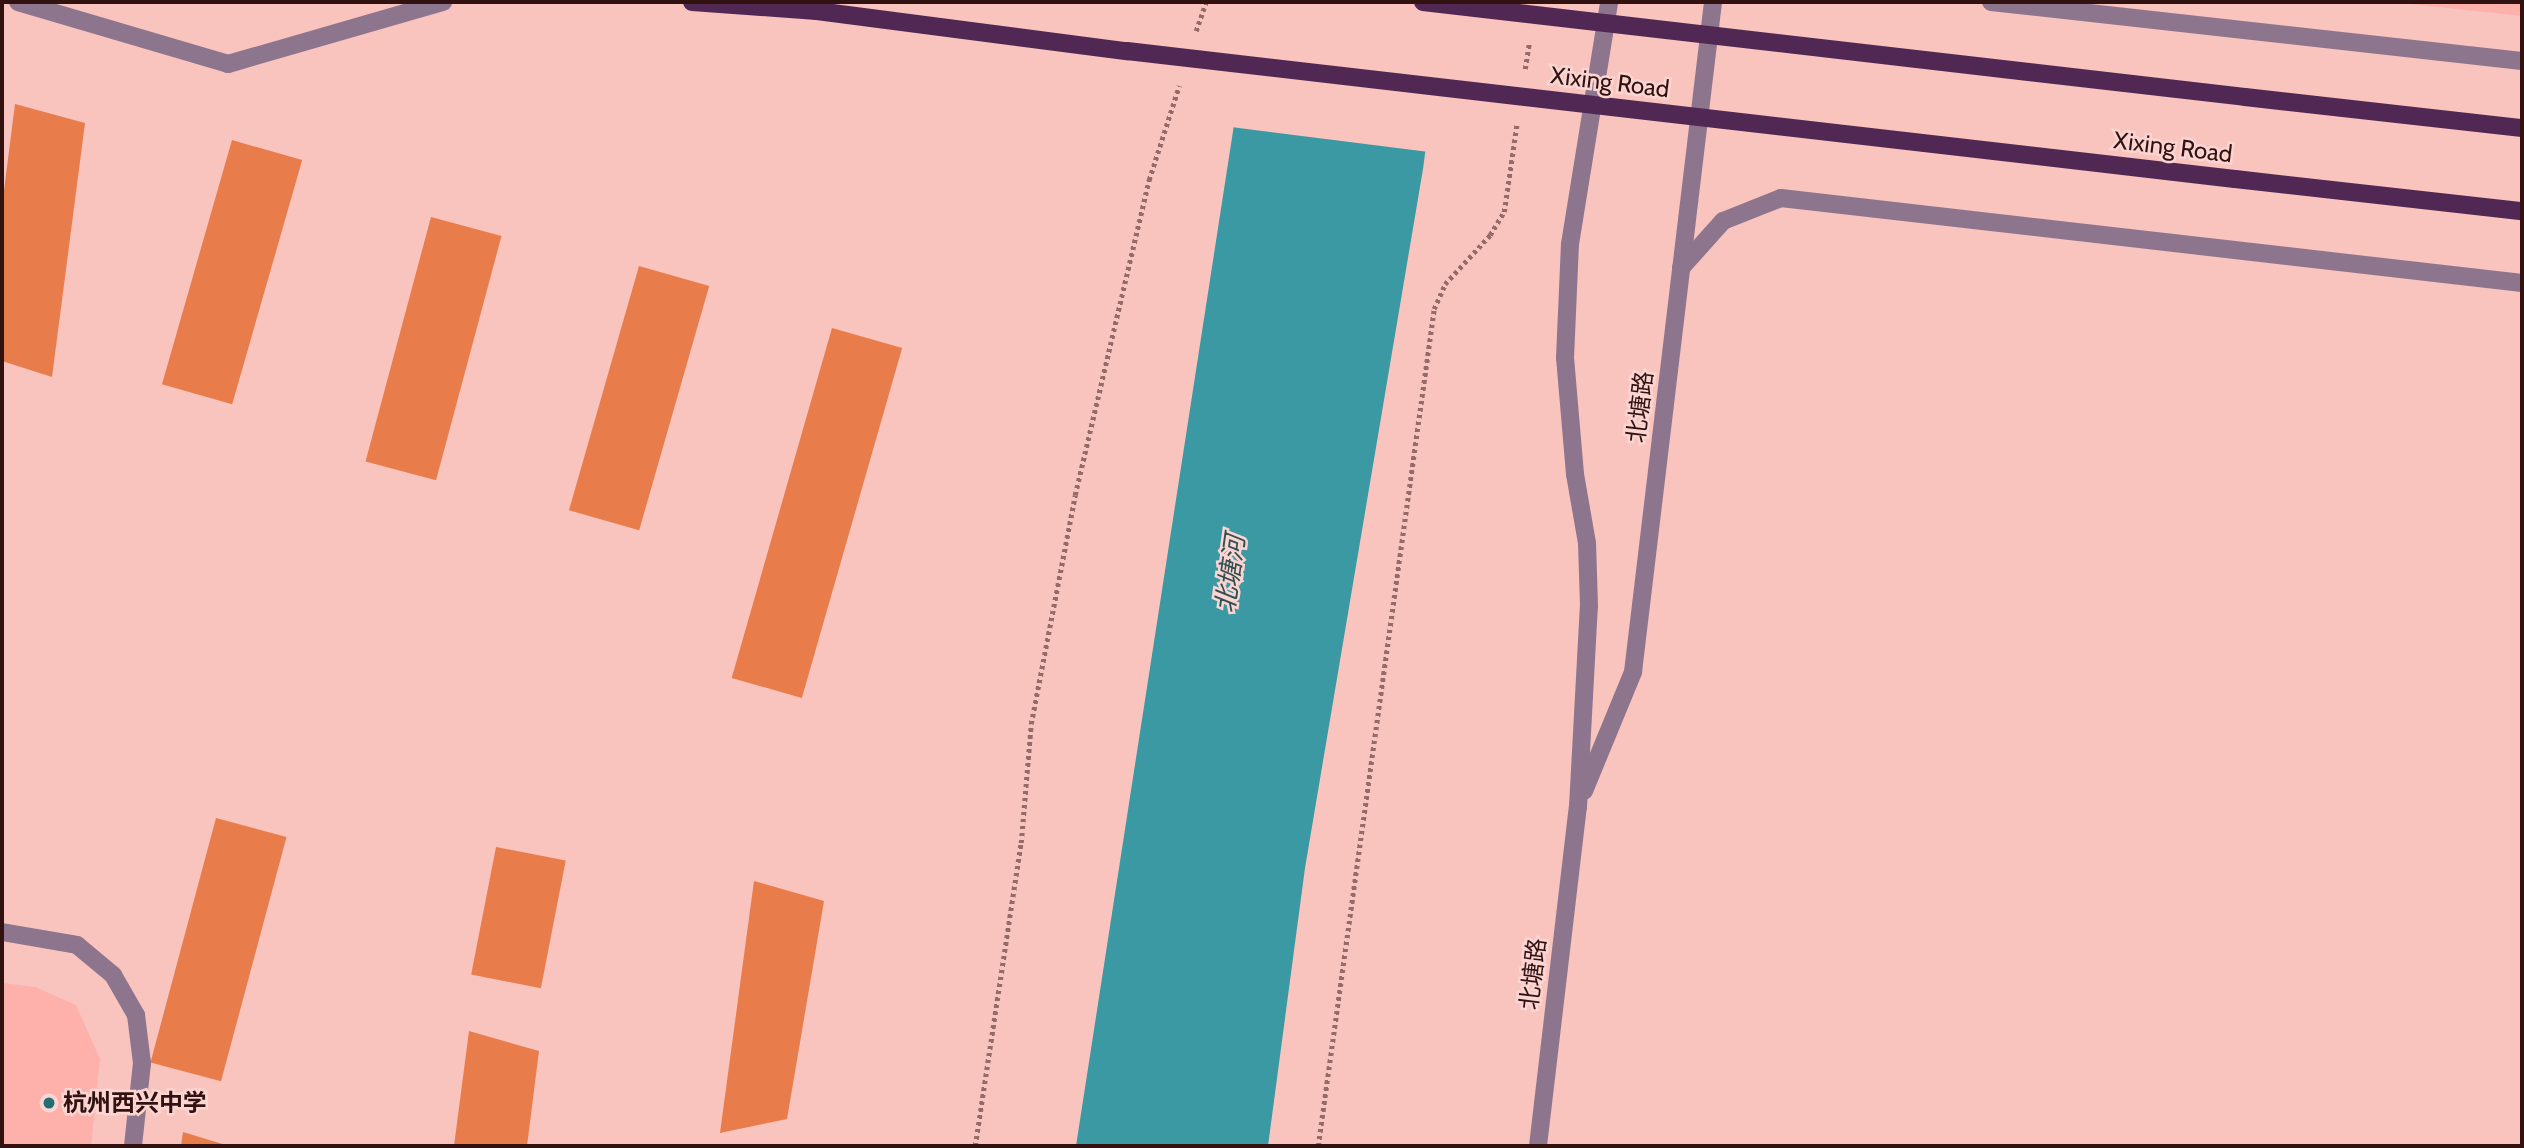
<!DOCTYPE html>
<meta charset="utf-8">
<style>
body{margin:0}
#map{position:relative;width:2524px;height:1148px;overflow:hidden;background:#f9c3be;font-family:Cabin,"Noto Sans SC",sans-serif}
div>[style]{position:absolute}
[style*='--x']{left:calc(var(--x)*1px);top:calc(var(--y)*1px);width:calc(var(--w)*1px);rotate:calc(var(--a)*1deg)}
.built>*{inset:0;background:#feb0aa}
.water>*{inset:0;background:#3b99a3}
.pier>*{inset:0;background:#f9c3be}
.building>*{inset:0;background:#e87d4b;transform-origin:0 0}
.path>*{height:4.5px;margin-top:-2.25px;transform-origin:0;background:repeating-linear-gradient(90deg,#956a67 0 3.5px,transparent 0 7px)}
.minor>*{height:18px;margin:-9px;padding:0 9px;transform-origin:9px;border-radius:9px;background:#8d758e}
.major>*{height:18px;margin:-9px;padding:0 9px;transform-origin:9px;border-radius:9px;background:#512854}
.major-bridge>*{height:18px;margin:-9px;padding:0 9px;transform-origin:9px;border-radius:9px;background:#512854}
.dots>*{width:19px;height:19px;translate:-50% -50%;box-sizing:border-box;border:4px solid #fad5d2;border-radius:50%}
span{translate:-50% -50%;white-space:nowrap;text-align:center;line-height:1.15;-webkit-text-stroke:5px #fad5d2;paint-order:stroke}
.street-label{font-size:24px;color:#321211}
.poi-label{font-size:24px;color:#321211;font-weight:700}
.left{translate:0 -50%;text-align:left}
.water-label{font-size:26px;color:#324f52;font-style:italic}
.frame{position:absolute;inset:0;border:4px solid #321211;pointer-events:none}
</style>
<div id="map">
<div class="built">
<div style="clip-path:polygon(2393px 2px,2522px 2px,2522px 16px)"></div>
<div style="clip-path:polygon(2px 983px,35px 987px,76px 1005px,100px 1059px,91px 1146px,2px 1146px)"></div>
</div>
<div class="water">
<div style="clip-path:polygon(1253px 2px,1445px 2px,1423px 169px,1305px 868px,1268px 1146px,1076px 1146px)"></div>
</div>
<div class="pier">
<div style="clip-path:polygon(1250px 2px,1449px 2px,1429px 152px,1231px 127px)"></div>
</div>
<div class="building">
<div style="clip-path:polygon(15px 104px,85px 123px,52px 377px,2px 361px,2px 206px)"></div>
<div style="left:232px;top:140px;width:73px;height:254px;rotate:16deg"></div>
<div style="left:431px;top:217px;width:73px;height:253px;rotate:15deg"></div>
<div style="left:639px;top:266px;width:73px;height:254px;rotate:16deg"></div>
<div style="left:832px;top:328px;width:73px;height:364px;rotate:16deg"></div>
<div style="left:216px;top:818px;width:73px;height:253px;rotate:15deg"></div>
<div style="left:496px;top:847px;width:71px;height:130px;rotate:11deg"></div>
<div style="clip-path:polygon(754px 881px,824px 901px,787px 1119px,720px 1133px)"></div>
<div style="clip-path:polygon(469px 1031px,539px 1051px,527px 1146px,454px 1146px)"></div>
<div style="clip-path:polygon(183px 1132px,229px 1146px,181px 1146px)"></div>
</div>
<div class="path">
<div style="--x:1196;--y:31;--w:31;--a:-71"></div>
<div style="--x:1525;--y:69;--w:26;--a:-81"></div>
<div style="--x:975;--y:1146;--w:306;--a:-81.4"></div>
<div style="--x:1021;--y:843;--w:119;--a:-85.2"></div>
<div style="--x:1031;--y:724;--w:233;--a:-79.1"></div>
<div style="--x:1075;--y:495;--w:324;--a:-76.8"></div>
<div style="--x:1149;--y:180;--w:99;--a:-72.3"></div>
<div style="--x:1318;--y:1146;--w:845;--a:-82.11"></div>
<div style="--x:1434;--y:309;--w:27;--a:-66"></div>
<div style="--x:1445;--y:284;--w:67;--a:-47.4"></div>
<div style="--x:1490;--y:235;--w:27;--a:-59"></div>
<div style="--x:1504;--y:212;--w:90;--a:-81.7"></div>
</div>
<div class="minor">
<div style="--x:18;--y:2;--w:219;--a:16.4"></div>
<div style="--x:228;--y:64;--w:224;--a:-16.1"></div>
<div style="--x:1991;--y:2;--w:534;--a:6.34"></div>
<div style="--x:1681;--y:268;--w:63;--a:-48.2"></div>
<div style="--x:1723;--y:221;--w:62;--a:-21.6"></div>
<div style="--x:1781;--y:198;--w:746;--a:6.54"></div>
<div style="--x:1584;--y:791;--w:129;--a:-67.6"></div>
<div style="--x:1633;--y:672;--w:675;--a:-83.19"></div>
<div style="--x:2;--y:932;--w:76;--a:9.8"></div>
<div style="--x:77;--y:945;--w:47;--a:39.8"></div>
<div style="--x:113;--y:975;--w:46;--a:60.1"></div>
<div style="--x:136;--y:1015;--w:48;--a:82.9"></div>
<div style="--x:142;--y:1063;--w:83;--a:96.2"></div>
<div style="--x:1538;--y:1146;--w:341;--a:-83.3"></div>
<div style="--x:1578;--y:807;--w:201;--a:-86.9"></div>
<div style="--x:1589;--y:606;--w:63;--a:-91.8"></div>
<div style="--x:1587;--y:543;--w:70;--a:-99.9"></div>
<div style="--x:1575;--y:474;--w:116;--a:-94.9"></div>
<div style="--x:1565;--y:358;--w:114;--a:-87.5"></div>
<div style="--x:1570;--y:244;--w:245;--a:-80.8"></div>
</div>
<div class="major">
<div style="--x:692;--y:2;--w:125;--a:4.1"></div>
<div style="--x:2245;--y:97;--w:279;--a:6.4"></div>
<div style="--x:2235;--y:179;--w:289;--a:6.4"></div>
</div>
<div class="major-bridge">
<div style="--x:1423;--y:2;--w:827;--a:6.59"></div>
<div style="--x:817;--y:11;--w:313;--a:7.4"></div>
<div style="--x:1127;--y:51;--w:1115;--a:6.59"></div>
</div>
<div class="dots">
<div style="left:49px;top:1103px;background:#236e75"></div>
</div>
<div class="street-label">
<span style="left:1610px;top:82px;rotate:7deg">Xixing Road</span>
<span style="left:2173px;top:147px;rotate:7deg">Xixing Road</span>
<span style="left:1640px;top:407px;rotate:-83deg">北塘路</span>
<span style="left:1533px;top:974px;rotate:-83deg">北塘路</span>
</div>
<div class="poi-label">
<span class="left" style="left:63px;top:1103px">杭州西兴中学</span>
</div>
<div class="water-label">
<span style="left:1231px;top:574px;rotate:-82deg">北塘河</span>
</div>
<div class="frame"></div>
</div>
